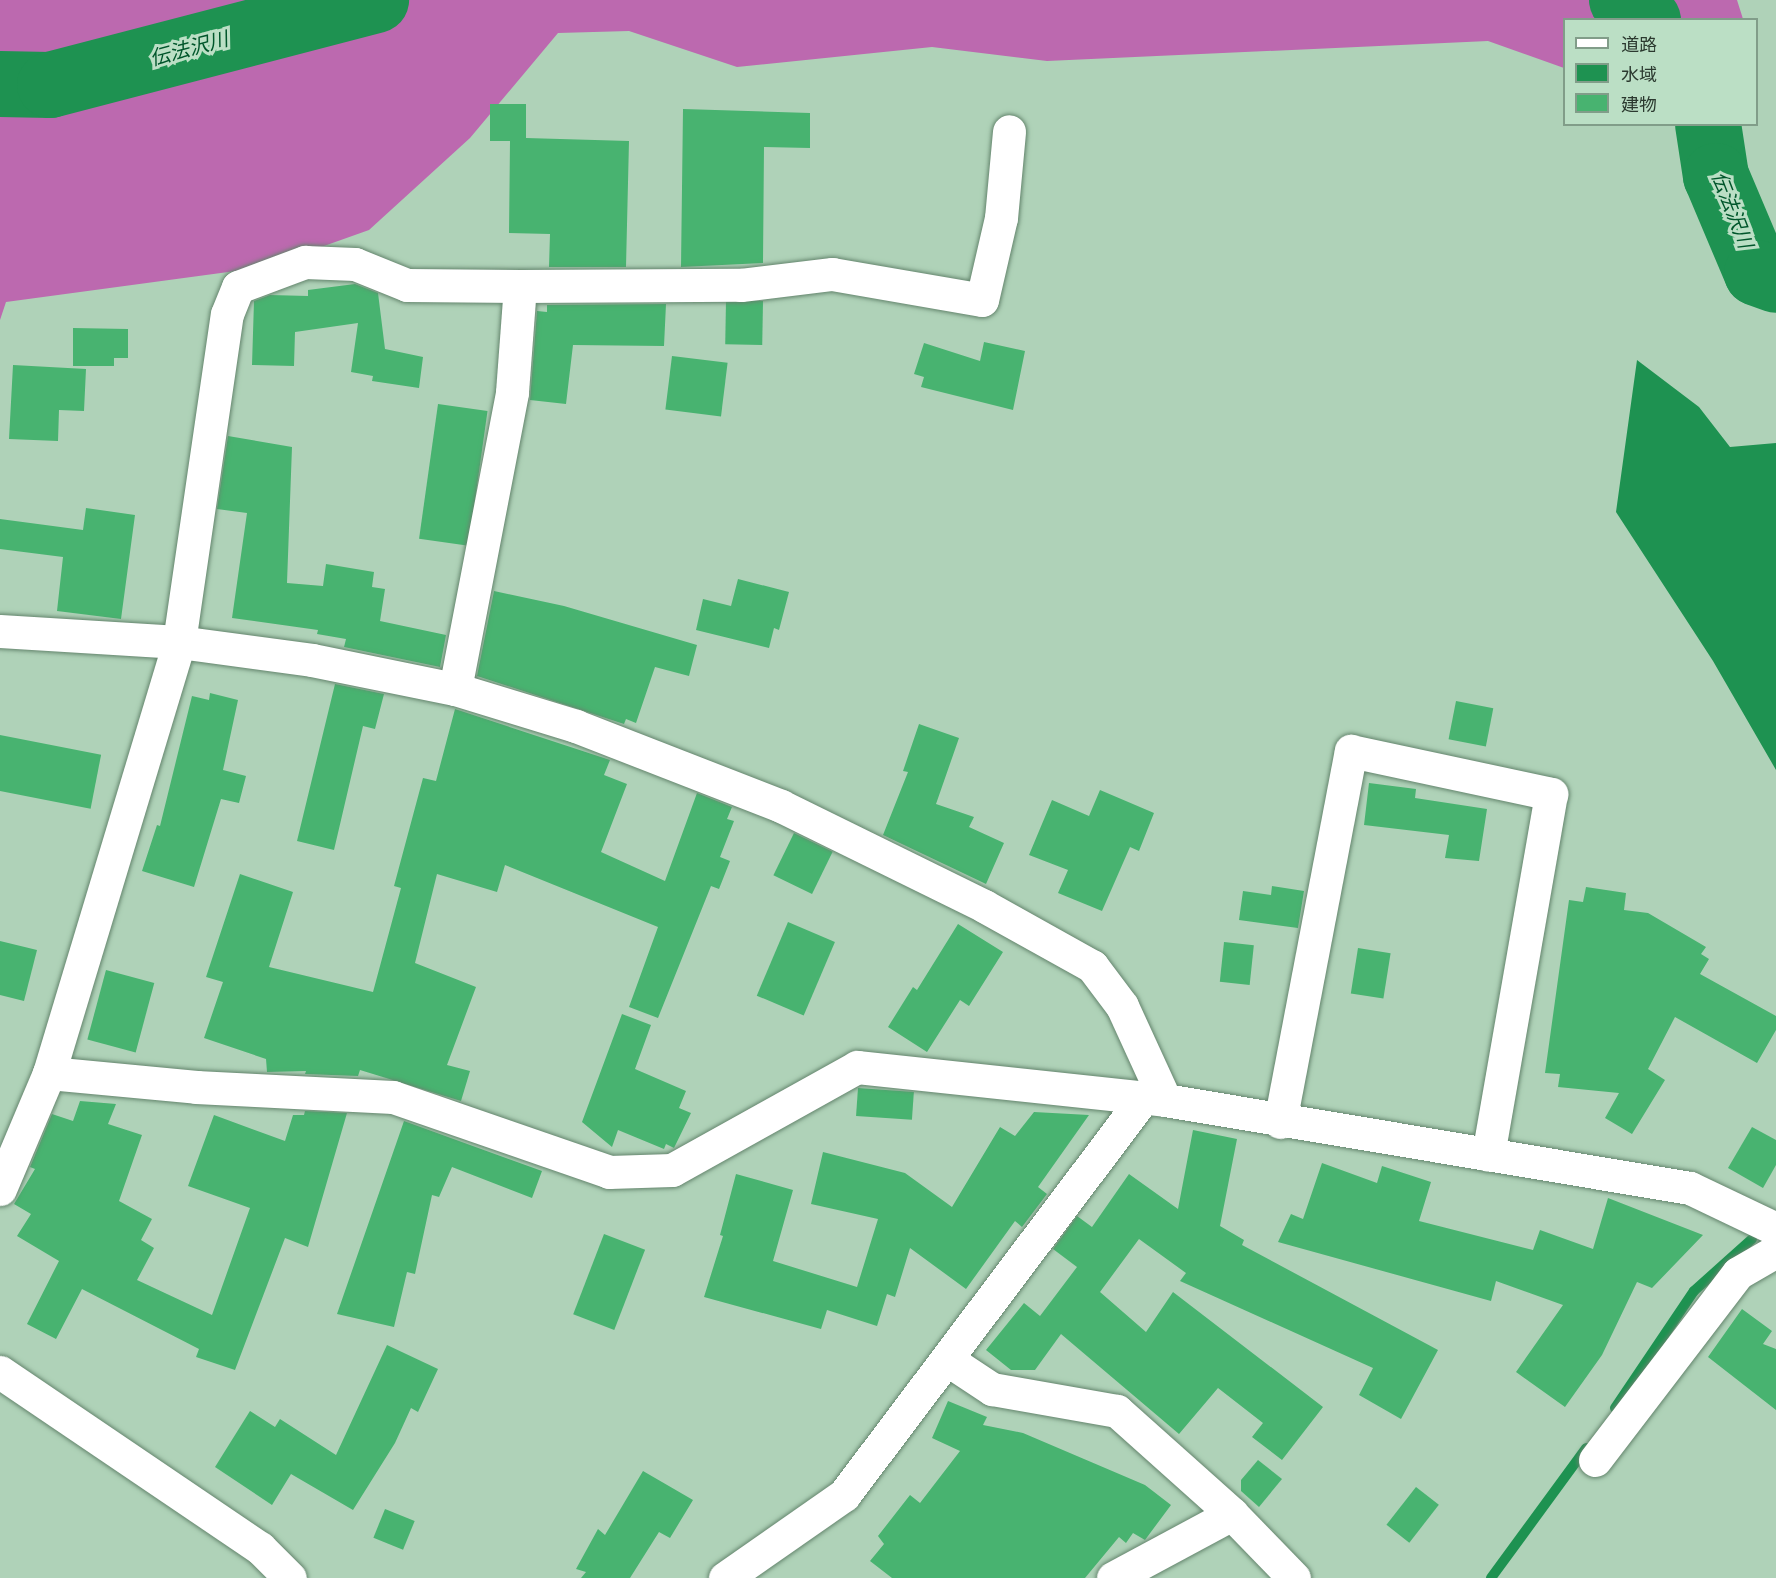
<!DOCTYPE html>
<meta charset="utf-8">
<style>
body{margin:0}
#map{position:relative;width:1776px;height:1578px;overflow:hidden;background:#afd2b8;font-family:"PT Sans Narrow","Noto Sans JP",sans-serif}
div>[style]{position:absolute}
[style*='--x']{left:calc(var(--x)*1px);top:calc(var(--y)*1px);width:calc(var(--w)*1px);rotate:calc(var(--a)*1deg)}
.forest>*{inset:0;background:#bc69af}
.water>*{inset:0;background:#1e9251}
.stream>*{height:10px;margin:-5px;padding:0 5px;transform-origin:5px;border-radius:5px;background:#1e9251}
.river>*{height:66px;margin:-33px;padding:0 33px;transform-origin:33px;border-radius:33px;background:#1e9251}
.building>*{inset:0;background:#48b370;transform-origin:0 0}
.roads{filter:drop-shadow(0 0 2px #64856d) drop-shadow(0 0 2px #64856d)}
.minor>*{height:33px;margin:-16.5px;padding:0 16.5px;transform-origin:16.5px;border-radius:16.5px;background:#fff}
span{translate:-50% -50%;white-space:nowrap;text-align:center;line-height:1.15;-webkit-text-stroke:6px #bbdfc5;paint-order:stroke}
.water-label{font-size:20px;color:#01562b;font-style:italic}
.legend{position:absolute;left:1563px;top:18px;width:195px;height:108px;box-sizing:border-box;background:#bbdfc5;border:2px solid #819d89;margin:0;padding:8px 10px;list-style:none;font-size:18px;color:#2b392f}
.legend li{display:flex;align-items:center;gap:12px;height:30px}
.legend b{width:30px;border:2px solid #819d89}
</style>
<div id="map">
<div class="forest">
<div style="clip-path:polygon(0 0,1737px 0,1743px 19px,1564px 20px,1564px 68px,1488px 41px,1047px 61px,932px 47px,737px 67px,629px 31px,558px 33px,470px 138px,369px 230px,265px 267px,6px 302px,0 320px)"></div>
</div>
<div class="water">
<div style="clip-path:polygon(1637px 360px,1699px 407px,1730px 447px,1776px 443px,1776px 770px,1713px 661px,1616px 512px)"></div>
</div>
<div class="stream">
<div style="--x:1615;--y:1408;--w:141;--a:-56"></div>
<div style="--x:1694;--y:1291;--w:78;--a:-41.9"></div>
<div style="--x:1491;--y:1578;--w:161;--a:-53.8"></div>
</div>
<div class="river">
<div style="--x:1622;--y:0;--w:33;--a:38"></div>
<div style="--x:0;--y:84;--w:50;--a:1.1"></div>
<div style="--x:50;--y:85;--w:337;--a:-14.6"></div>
<div style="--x:1708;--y:124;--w:53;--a:81.3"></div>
<div style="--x:1716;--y:176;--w:105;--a:67.1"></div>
<div style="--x:1757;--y:273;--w:20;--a:20"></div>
</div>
<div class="building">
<div style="clip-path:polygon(490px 104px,526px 104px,526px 138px,629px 141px,626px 267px,549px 267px,550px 234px,509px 233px,510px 141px,490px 141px)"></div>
<div style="clip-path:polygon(683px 109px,810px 113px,810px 148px,764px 147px,763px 263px,681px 267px)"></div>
<div style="clip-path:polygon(355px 284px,378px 293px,385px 349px,423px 357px,419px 388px,372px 381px,373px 376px,351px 372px,358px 323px,295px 332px,294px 366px,252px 365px,254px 301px,270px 295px,308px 296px,308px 290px)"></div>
<div style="left:763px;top:301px;width:44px;height:37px;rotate:91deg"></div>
<div style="clip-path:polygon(666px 304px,664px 346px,573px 345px,566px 404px,530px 400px,537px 311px,547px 312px,547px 305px)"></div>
<div style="clip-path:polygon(73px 328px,128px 329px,128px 358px,114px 358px,114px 366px,73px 366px)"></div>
<div style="clip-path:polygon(984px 342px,1025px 351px,1013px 410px,921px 387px,924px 377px,914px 374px,924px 343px,980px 361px)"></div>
<div style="left:672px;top:356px;width:56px;height:54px;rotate:7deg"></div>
<div style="clip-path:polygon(13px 365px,86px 369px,84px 411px,59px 410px,58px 441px,9px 439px)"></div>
<div style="left:438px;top:404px;width:50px;height:136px;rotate:8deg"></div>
<div style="clip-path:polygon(228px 436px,292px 447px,287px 583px,323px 586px,326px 564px,374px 572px,372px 587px,385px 589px,380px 621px,446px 635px,440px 667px,344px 647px,346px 639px,317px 634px,318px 630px,232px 618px,247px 513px,217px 509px)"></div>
<div style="clip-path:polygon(86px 508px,135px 515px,121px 619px,57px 611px,63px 557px,0 549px,0 519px,83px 530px)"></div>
<div style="clip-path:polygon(738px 579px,789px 592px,779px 630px,774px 628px,769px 648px,696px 630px,703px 599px,731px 606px)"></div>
<div style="clip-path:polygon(494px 591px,564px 606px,697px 645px,689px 676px,655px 667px,636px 723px,626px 719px,624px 724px,477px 676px)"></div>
<div style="clip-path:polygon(335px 684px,384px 694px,375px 729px,363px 726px,334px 850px,297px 841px)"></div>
<div style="clip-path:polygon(210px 693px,238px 700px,223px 770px,246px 776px,239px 803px,221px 799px,194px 887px,142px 871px,157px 825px,160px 826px,192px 696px,209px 700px)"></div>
<div style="left:1456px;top:701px;width:38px;height:39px;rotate:11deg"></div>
<div style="clip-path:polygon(455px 709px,610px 760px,604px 775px,627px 784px,601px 852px,665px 881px,697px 793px,732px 807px,727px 819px,734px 821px,720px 857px,730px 861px,719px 889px,711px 886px,658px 1018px,629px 1007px,658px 927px,505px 865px,497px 892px,437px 874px,415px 963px,476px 987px,447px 1065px,470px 1071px,461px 1101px,360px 1070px,358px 1076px,305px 1074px,306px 1071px,267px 1072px,266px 1059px,204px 1038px,223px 982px,206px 977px,240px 874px,293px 892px,269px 967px,373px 992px,401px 888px,394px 886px,423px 778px,436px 781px)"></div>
<div style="clip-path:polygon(919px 724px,959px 738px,936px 804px,974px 817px,969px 827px,1004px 843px,986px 884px,883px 835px,908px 772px,903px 771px)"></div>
<div style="left:0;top:735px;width:103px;height:55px;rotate:11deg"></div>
<div style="clip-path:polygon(1369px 783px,1416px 789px,1415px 798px,1487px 809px,1479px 861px,1445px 858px,1449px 835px,1364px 825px)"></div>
<div style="clip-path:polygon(1100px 790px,1154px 813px,1139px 851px,1130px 847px,1102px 911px,1058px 893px,1068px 870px,1029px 855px,1052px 800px,1089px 816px)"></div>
<div style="left:794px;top:833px;width:43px;height:47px;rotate:26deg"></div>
<div style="clip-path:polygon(1272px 886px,1304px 891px,1298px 928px,1239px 920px,1243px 891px,1271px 895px)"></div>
<div style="clip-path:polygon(1586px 887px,1626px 893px,1624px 910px,1648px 913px,1706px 947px,1701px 954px,1709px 959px,1700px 974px,1776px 1016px,1776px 1030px,1757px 1063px,1675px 1017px,1648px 1069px,1665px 1080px,1632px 1134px,1605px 1118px,1619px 1093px,1558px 1087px,1560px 1074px,1545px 1073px,1569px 900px,1583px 902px)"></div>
<div style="left:788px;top:922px;width:51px;height:80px;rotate:23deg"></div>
<div style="clip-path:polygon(958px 924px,1003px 952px,969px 1006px,960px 1000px,927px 1052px,888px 1027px,913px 987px,917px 990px)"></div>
<div style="clip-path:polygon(0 941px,37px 950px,24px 1001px,0 995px)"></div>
<div style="left:1224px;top:942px;width:30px;height:40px;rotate:6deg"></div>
<div style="left:1358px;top:948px;width:33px;height:46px;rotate:9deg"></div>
<div style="left:106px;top:970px;width:50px;height:72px;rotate:15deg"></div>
<div style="clip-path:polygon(622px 1014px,651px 1025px,635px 1069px,686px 1091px,679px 1108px,691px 1113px,674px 1148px,666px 1144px,664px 1149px,618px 1130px,612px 1147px,582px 1122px)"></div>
<div style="left:858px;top:1088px;width:56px;height:28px;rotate:4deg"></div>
<div style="clip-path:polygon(80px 1101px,116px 1104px,108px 1124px,142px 1135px,119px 1201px,152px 1219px,141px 1240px,154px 1248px,137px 1280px,212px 1315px,250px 1208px,188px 1186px,214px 1115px,285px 1141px,293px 1115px,304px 1115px,305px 1111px,347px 1113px,308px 1247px,285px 1238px,235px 1370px,196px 1357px,199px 1349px,82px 1289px,56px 1339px,27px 1324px,59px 1261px,17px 1236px,31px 1214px,14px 1204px,35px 1169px,30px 1167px,52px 1114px,73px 1121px)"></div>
<div style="clip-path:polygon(1034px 1112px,1089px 1115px,1038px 1187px,1047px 1194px,1022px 1227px,1015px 1221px,966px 1289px,910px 1248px,895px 1297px,887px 1294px,877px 1326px,827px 1310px,821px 1329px,704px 1297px,723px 1236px,720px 1235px,736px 1174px,793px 1190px,773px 1261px,857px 1287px,878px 1219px,811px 1204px,823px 1152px,905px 1173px,952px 1207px,1000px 1127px,1015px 1136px)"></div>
<div style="clip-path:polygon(404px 1121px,542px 1171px,532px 1198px,452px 1167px,439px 1197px,432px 1195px,415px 1274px,407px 1272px,394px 1327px,337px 1314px)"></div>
<div style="clip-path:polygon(1752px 1127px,1776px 1140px,1776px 1165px,1763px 1188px,1728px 1168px)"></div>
<div style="clip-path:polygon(1193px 1130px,1237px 1139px,1220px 1226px,1244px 1240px,1242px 1245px,1438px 1350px,1401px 1419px,1359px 1395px,1373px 1368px,1180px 1281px,1186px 1273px,1139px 1239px,1100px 1292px,1146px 1332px,1173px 1292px,1323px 1407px,1282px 1460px,1252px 1437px,1263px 1423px,1218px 1388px,1179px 1434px,1061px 1334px,1035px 1370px,1011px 1370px,986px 1350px,1024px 1303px,1040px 1316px,1077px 1267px,1053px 1249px,1077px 1216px,1092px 1227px,1129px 1174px,1178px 1209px)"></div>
<div style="clip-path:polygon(1322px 1163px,1377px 1183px,1382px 1166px,1431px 1182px,1419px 1221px,1533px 1250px,1540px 1230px,1593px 1249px,1608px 1198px,1703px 1235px,1652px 1288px,1637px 1282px,1602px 1355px,1565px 1407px,1516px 1372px,1563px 1305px,1496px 1281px,1491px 1301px,1278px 1242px,1291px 1214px,1303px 1219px)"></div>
<div style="left:604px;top:1234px;width:44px;height:86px;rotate:21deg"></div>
<div style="clip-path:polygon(1742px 1309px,1772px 1331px,1763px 1344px,1776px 1349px,1776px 1410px,1708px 1357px)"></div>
<div style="clip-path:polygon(387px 1345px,438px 1369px,418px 1412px,411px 1408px,395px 1443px,353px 1510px,291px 1474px,272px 1505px,215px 1467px,250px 1411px,275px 1427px,280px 1419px,336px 1455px)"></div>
<div style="clip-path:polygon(948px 1401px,987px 1417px,983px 1425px,1023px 1433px,1145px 1485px,1171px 1505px,1145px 1540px,1133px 1533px,1126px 1543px,1119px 1537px,1085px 1578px,892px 1578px,870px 1561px,884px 1544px,878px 1536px,910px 1495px,920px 1503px,960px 1451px,932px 1438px)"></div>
<div style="clip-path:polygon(1258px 1460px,1282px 1479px,1259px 1507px,1241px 1491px,1241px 1480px)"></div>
<div style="clip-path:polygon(643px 1471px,693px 1500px,670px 1538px,659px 1532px,630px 1578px,581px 1578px,586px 1572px,576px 1569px,598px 1529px,605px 1535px)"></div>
<div style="left:1416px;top:1487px;width:29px;height:48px;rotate:38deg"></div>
<div style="left:385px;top:1509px;width:32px;height:31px;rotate:22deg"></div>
</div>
<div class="roads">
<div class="minor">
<div style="--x:0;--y:631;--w:179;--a:3.5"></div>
<div style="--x:179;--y:642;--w:134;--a:7.7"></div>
<div style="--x:312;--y:660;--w:146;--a:11.5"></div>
<div style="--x:455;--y:689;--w:127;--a:17"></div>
<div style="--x:576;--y:726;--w:220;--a:21.3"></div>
<div style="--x:781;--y:806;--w:226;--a:26.2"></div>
<div style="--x:984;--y:906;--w:124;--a:29.1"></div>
<div style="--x:1092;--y:966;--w:50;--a:53.1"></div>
<div style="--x:1122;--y:1006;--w:103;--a:65.4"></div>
<div style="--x:455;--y:689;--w:302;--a:-79.1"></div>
<div style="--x:512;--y:392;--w:106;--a:-85.7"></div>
<div style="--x:520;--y:286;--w:221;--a:-0.3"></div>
<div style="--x:741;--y:285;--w:92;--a:-6.9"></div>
<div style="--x:832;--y:274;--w:152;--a:9.8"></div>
<div style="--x:982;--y:300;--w:84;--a:-77"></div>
<div style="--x:1001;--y:218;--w:87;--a:-84.7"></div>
<div style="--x:49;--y:1073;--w:148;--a:5.4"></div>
<div style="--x:196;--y:1087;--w:197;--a:2.9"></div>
<div style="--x:393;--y:1097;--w:229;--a:19.1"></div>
<div style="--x:609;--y:1172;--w:63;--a:-1.8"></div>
<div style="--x:672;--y:1170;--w:212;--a:-29.1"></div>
<div style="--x:857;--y:1067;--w:310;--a:6.1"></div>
<div style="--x:1165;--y:1100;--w:532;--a:9.52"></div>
<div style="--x:1690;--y:1188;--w:95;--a:25.5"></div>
<div style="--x:1280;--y:1122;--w:378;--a:-79.2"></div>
<div style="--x:1351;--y:751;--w:205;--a:12.1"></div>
<div style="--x:1551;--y:794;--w:366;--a:99.9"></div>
<div style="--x:0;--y:1189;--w:126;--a:-67.1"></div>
<div style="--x:49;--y:1073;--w:450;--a:-73.2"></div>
<div style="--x:179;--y:642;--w:331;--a:-81.7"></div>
<div style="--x:227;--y:314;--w:29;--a:-68"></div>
<div style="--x:238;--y:287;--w:72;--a:-20.5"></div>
<div style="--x:305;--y:262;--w:50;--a:2.3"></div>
<div style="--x:355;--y:264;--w:56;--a:22"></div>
<div style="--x:407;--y:285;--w:113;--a:0.5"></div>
<div style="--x:948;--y:1360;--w:53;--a:33.4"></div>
<div style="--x:992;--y:1389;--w:127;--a:10"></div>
<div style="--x:1117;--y:1411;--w:154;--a:41.8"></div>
<div style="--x:1232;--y:1514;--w:89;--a:45.9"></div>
<div style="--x:0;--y:1372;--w:314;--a:34.1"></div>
<div style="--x:260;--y:1548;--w:42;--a:45"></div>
<div style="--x:1595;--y:1460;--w:235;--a:-52.6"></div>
<div style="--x:1738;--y:1273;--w:44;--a:-30.1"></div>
<div style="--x:725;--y:1578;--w:145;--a:-34.9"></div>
<div style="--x:844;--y:1495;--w:496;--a:-53"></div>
<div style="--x:1113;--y:1578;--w:135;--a:-28.3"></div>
</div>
</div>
<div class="water-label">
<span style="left:189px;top:49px;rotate:-15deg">伝法沢川</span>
<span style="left:1732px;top:210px;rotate:69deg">伝法沢川</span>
</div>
<ul class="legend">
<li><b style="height:8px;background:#fff"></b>道路</li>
<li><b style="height:16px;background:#1e9251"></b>水域</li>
<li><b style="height:16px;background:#48b370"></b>建物</li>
</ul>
</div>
